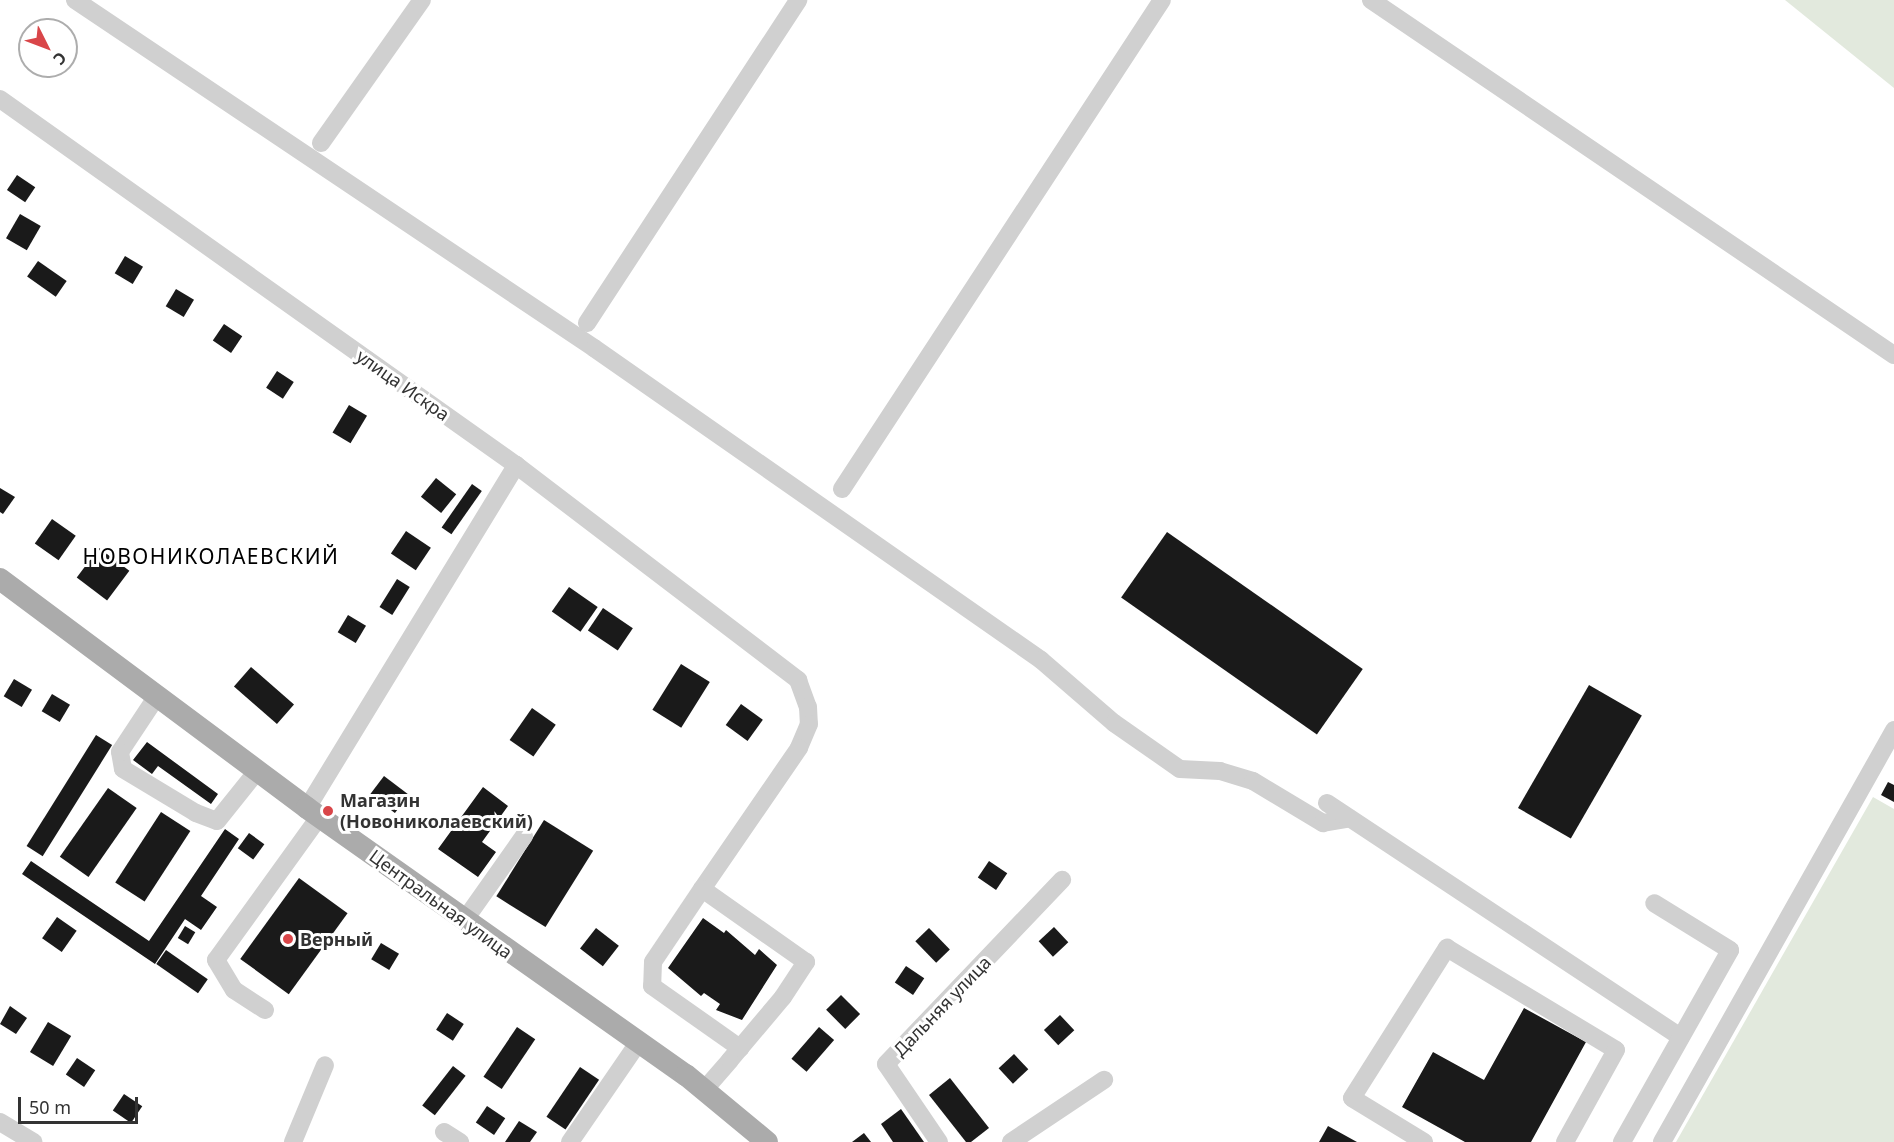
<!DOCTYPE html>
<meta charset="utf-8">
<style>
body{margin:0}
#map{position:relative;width:1894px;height:1142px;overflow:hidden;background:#fff;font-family:"Noto Sans",sans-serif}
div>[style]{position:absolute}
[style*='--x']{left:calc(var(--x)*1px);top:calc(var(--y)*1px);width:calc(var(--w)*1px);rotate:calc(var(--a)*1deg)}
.green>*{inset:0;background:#e2e9dd}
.building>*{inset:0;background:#1a1a1a;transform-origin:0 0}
.minor>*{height:18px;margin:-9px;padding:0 9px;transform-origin:9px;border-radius:9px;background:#d0d0d0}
.major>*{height:22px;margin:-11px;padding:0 11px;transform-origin:11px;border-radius:11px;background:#ababab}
.dots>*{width:16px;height:16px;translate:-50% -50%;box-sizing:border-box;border:3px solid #fff;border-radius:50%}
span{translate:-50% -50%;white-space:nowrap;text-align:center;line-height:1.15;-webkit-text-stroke:6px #fff;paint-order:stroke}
.street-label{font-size:18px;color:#333}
.poi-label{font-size:18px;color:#333;font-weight:700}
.left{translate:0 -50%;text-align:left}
.quarter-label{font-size:21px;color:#000;letter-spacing:1.5px}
.north{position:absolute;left:18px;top:18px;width:60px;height:60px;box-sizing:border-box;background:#fff;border:2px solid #adadad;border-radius:50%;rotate:132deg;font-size:16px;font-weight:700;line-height:24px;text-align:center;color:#333}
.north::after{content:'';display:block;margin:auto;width:21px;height:27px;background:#d94649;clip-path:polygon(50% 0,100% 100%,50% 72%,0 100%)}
.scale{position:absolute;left:18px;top:1097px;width:120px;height:27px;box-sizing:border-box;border:3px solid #333;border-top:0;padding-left:8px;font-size:18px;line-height:21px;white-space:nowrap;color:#333;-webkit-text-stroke:4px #fff;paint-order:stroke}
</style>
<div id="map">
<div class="green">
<div style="clip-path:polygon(1785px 0,1894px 0,1894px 88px)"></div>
<div style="clip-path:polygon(1873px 797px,1894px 809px,1894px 1142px,1676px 1142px)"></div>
</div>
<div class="building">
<div style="left:17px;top:175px;width:22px;height:18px;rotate:34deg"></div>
<div style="left:20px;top:214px;width:24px;height:28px;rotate:30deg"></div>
<div style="left:125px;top:256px;width:21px;height:20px;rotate:31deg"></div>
<div style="left:38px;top:261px;width:35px;height:19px;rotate:35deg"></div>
<div style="left:176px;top:289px;width:21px;height:20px;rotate:31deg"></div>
<div style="left:224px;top:324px;width:22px;height:20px;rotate:34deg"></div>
<div style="left:277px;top:371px;width:20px;height:20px;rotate:33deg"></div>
<div style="left:349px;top:405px;width:21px;height:32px;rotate:31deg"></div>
<div style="left:436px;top:478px;width:26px;height:24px;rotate:39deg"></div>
<div style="left:472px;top:484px;width:12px;height:53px;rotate:35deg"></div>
<div style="clip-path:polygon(0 488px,15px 497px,3px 514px,0 512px)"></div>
<div style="left:52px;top:519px;width:29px;height:30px;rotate:35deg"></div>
<div style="left:406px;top:531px;width:30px;height:27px;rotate:34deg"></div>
<div style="left:1167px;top:532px;width:239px;height:80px;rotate:35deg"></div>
<div style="left:99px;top:548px;width:38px;height:37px;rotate:37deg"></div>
<div style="left:397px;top:579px;width:15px;height:33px;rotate:32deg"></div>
<div style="left:569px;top:587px;width:35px;height:30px;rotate:35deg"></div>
<div style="left:603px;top:608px;width:36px;height:27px;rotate:34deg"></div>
<div style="left:348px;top:615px;width:21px;height:20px;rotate:31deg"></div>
<div style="left:681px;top:664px;width:34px;height:54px;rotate:32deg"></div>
<div style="left:251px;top:667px;width:57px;height:26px;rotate:41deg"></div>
<div style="left:14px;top:679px;width:21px;height:20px;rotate:31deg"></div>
<div style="left:1589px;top:685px;width:61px;height:142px;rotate:30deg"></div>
<div style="left:52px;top:694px;width:21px;height:20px;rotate:31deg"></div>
<div style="left:741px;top:704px;width:27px;height:26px;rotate:36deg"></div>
<div style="left:532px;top:708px;width:29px;height:39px;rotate:35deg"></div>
<div style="left:96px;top:735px;width:19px;height:131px;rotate:32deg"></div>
<div style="clip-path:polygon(147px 742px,218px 794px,211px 804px,158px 766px,152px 774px,133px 760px)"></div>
<div style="left:384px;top:776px;width:31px;height:23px;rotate:37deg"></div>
<div style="clip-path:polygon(1888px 782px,1894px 785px,1894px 802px,1881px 795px)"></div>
<div style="clip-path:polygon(483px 787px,508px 806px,482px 842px,496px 852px,478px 877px,438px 849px)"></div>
<div style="left:108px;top:788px;width:35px;height:84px;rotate:35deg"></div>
<div style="left:161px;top:812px;width:35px;height:84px;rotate:33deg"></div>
<div style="left:544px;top:820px;width:58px;height:90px;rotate:32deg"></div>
<div style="clip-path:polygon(225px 829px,239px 839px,201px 896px,217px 907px,201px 930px,185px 919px,155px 964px,22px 874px,31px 861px,149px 941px)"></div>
<div style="left:249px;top:833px;width:19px;height:19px;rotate:36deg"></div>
<div style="left:989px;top:861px;width:22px;height:20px;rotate:34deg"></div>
<div style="left:299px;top:878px;width:60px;height:100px;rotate:36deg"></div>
<div style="left:57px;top:917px;width:24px;height:26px;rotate:35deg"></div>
<div style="clip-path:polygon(703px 918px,724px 933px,726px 930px,755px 955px,759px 949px,777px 965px,742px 1020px,716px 1010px,720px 1004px,704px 993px,701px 996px,668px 968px)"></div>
<div style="left:185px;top:926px;width:12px;height:14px;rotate:31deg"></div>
<div style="left:1054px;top:927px;width:21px;height:21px;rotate:47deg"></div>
<div style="left:596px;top:928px;width:29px;height:26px;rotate:38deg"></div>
<div style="left:929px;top:928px;width:30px;height:19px;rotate:46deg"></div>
<div style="left:381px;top:943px;width:21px;height:19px;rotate:31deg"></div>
<div style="left:166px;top:950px;width:51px;height:17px;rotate:35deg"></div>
<div style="left:906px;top:966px;width:22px;height:20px;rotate:34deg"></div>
<div style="left:841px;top:995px;width:27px;height:21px;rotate:45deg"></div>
<div style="clip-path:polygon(10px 1006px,27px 1018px,16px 1034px,0 1024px)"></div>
<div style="clip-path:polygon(1524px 1008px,1586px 1042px,1531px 1142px,1465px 1142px,1402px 1107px,1433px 1052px,1484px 1080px)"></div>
<div style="left:447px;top:1013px;width:20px;height:20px;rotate:33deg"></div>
<div style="left:1060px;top:1015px;width:21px;height:22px;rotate:47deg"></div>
<div style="left:48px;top:1022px;width:27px;height:35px;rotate:31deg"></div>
<div style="left:517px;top:1027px;width:22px;height:60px;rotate:34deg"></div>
<div style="left:819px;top:1027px;width:20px;height:42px;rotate:41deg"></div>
<div style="left:1014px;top:1054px;width:21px;height:21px;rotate:47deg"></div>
<div style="left:77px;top:1058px;width:22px;height:20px;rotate:34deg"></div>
<div style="left:453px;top:1066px;width:16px;height:50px;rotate:38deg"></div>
<div style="left:580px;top:1067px;width:23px;height:60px;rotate:34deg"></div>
<div style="clip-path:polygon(950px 1078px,989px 1128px,971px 1142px,966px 1142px,929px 1095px)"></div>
<div style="left:124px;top:1094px;width:22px;height:20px;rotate:34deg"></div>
<div style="left:487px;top:1106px;width:22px;height:20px;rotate:34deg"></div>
<div style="clip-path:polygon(901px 1109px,924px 1142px,893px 1142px,881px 1124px)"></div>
<div style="clip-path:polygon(519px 1121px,537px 1132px,530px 1142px,505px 1142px)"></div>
<div style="clip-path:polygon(1328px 1126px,1357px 1142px,1319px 1142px)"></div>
<div style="clip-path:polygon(864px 1133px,871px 1142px,852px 1142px)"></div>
</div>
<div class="minor">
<div style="--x:75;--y:0;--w:625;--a:33.84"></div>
<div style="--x:594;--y:348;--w:545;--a:34.91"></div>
<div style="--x:1041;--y:660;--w:96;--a:40.8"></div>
<div style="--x:1114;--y:723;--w:80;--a:34.9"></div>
<div style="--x:1180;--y:769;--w:40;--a:2.9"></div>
<div style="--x:1220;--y:771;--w:34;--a:17"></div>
<div style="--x:1253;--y:781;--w:82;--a:31"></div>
<div style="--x:1323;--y:823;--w:27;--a:-10"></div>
<div style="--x:1371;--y:0;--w:632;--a:34.17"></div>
<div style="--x:0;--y:99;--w:633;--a:35.35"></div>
<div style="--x:516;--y:465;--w:355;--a:37.3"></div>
<div style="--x:798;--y:680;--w:29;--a:70"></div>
<div style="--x:808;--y:707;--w:17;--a:87"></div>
<div style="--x:809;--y:724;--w:26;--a:113"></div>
<div style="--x:799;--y:748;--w:171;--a:124.5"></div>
<div style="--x:321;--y:143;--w:175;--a:-54.8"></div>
<div style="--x:587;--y:323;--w:386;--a:-56.8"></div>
<div style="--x:842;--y:489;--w:584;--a:-56.8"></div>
<div style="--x:157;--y:696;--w:67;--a:123.5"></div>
<div style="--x:120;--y:752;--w:17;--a:80"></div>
<div style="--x:123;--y:769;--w:85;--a:31.1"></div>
<div style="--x:196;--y:813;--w:22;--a:21"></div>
<div style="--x:217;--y:821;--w:64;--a:-51.3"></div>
<div style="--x:1327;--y:803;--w:424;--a:33.5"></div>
<div style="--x:307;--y:808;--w:402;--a:-58.6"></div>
<div style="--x:464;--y:921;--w:104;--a:-54.8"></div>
<div style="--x:265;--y:1010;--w:37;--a:-147"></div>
<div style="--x:234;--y:990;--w:35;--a:-121"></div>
<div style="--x:216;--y:960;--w:176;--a:-54.2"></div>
<div style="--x:705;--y:1089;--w:38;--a:-49"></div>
<div style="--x:730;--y:1060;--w:82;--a:-49.9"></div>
<div style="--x:783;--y:997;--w:42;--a:-56.7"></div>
<div style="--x:806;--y:962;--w:127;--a:-144.9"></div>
<div style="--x:702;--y:889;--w:88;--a:123.9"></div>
<div style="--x:653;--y:962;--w:24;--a:92"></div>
<div style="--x:652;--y:986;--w:108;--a:35.2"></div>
<div style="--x:0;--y:1122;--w:39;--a:31"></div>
<div style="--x:444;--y:1132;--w:19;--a:32"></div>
<div style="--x:293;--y:1142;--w:83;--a:-67.4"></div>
<div style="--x:570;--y:1142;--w:120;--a:-55.5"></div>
<div style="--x:939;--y:1142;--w:94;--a:-124.2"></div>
<div style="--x:886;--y:1064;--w:255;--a:-46.3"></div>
<div style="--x:1011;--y:1142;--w:112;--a:-33.7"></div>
<div style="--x:1424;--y:1142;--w:84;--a:-148.6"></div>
<div style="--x:1352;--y:1098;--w:178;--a:-57.7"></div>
<div style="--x:1447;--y:948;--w:197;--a:31.1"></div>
<div style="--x:1616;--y:1050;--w:105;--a:119"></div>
<div style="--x:1622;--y:1142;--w:220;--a:-60.6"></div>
<div style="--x:1730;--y:950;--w:89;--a:-148.3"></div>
<div style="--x:1662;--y:1142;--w:473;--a:-60.6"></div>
</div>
<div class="major">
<div style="--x:0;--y:579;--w:383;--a:36.7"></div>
<div style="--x:307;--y:808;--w:464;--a:35.2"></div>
<div style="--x:686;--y:1075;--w:105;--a:39.6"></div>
</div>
<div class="dots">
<div style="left:328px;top:811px;background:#d94649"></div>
<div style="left:288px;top:939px;background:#d94649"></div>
</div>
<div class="street-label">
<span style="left:403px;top:385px;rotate:35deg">улица Искра</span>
<span style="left:441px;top:904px;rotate:36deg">Центральная улица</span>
<span style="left:942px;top:1006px;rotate:-46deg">Дальняя улица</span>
</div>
<div class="poi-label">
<span class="left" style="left:340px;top:811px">Магазин<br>(Новониколаевский)</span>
<span class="left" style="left:300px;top:939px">Верный</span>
</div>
<div class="quarter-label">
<span style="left:211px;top:556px">НОВОНИКОЛАЕВСКИЙ</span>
</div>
<div class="north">С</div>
<div class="scale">50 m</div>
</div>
